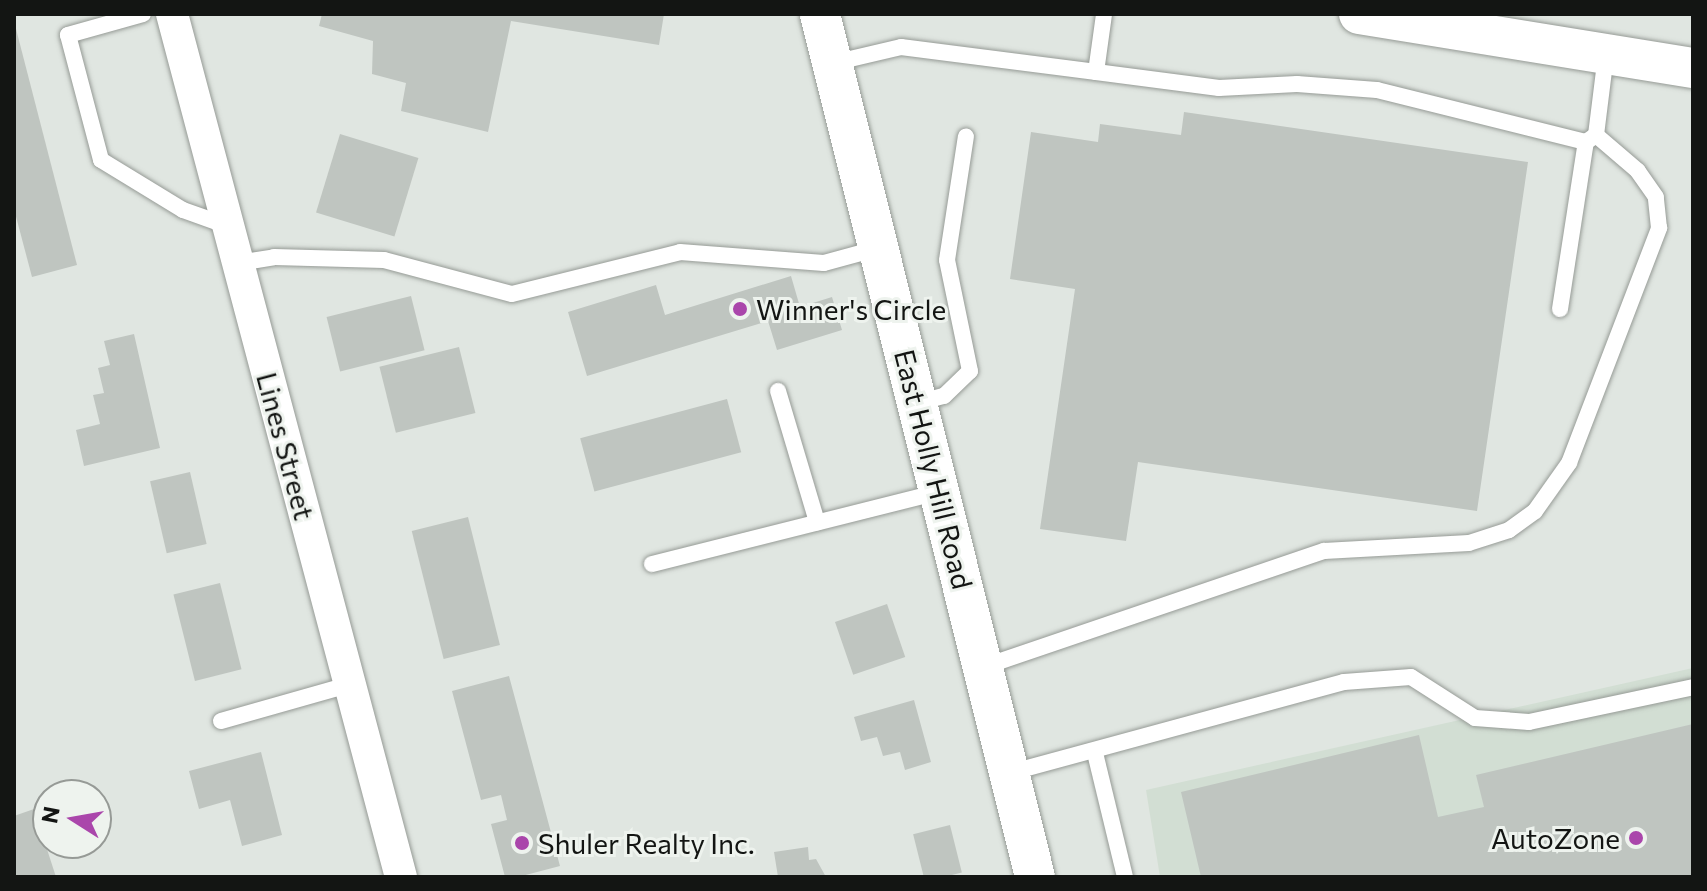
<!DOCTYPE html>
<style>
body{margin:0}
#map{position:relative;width:1707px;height:891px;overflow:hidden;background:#e0e6e1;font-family:Commissioner,sans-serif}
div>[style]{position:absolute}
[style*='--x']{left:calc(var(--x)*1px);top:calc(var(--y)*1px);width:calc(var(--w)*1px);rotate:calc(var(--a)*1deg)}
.built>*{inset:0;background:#d2ded3}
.building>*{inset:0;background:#bfc5c0;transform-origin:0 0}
.roads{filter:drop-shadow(0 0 2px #969b96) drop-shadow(0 0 2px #969b96)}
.service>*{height:16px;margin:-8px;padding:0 8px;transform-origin:8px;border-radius:8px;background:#fff}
.minor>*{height:32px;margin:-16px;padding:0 16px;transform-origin:16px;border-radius:16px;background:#fff}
.tertiary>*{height:40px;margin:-20px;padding:0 20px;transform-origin:20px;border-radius:20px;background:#fff}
.dots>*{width:22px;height:22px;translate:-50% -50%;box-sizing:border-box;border:4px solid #eef3ee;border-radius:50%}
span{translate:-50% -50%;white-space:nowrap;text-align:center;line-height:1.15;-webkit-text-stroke:6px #eef3ee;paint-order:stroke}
.poi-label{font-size:28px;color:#131513}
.left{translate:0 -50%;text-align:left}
.right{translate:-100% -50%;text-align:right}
.street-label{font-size:28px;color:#131513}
.frame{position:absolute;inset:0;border:16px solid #131513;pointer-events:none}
.north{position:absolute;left:32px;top:779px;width:80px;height:80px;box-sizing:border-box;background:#eef3ee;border:2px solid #969a96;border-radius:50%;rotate:281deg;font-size:22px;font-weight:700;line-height:32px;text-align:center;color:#131513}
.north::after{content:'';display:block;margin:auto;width:28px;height:36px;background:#aa46ab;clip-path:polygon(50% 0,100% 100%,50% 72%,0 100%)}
</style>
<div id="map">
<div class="built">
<div style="clip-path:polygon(1693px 668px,1693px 877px,1160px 877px,1146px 790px)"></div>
</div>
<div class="building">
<div style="clip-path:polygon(322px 14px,664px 14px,659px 45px,511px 21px,488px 132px,401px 111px,406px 83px,372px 74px,373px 41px,319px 26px)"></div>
<div style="clip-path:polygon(15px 25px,77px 265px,32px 277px,14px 209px)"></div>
<div style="clip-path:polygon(1184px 112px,1528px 162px,1477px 511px,1138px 462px,1126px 541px,1040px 529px,1075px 289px,1010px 279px,1031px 132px,1098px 142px,1100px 124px,1181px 135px)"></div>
<div style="left:340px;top:134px;width:82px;height:82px;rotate:17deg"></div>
<div style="clip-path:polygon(791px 276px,800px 307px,832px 297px,842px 330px,777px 350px,768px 321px,587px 376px,568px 312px,656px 285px,665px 315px)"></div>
<div style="left:411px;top:296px;width:56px;height:87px;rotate:76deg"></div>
<div style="clip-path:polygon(134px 334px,160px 448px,84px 466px,76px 430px,100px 424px,93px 395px,104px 393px,98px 368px,110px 365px,104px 341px)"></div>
<div style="left:459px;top:347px;width:68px;height:82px;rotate:76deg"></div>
<div style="left:727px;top:399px;width:55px;height:152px;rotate:75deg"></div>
<div style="left:190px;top:472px;width:74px;height:41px;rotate:77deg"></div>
<div style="left:468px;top:517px;width:132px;height:58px;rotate:76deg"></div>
<div style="left:220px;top:583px;width:89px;height:48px;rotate:76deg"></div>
<div style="left:887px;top:604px;width:56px;height:55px;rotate:71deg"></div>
<div style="clip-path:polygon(509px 676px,560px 866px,518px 877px,505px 877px,491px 824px,507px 820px,501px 795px,481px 800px,452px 691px)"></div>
<div style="clip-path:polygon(914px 700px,931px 762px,905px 770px,900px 752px,883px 756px,877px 737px,861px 741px,854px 717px)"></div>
<div style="clip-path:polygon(1693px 724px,1693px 877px,1201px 877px,1181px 792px,1419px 735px,1438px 817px,1484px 807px,1476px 775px)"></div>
<div style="clip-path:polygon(261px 752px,282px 835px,242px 846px,230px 800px,199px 809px,189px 771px)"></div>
<div style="clip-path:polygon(34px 809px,56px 877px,14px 877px,14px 816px)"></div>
<div style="left:950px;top:825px;width:49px;height:38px;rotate:76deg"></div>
<div style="clip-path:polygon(808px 847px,809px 860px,816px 859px,826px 877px,778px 877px,774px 852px)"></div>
</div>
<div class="roads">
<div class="service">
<div style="--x:143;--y:14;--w:78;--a:164.4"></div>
<div style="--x:68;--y:35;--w:129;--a:75.2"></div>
<div style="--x:101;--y:160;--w:96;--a:31.4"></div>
<div style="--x:183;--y:210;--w:48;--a:19.6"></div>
<div style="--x:833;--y:63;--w:70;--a:-13.2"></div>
<div style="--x:901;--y:47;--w:197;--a:7.3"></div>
<div style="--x:1096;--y:72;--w:59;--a:-82.1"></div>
<div style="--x:1096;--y:72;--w:124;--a:7.4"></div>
<div style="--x:1219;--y:88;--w:78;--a:-2.9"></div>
<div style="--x:1297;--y:84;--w:80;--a:4.3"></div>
<div style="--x:1377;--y:90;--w:215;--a:14"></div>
<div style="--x:1586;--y:142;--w:12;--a:-35"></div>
<div style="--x:1596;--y:135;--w:81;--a:-82.9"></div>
<div style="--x:238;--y:263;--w:36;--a:-9"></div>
<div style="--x:274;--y:257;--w:110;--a:1.6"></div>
<div style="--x:384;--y:260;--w:132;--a:14.9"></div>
<div style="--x:512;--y:294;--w:173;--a:-14"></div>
<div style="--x:680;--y:252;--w:144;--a:4.4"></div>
<div style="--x:824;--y:263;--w:57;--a:-15.3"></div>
<div style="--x:1560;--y:309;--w:169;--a:-81.2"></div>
<div style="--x:778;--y:391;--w:137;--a:73.4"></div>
<div style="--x:917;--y:403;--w:28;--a:-15"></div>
<div style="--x:944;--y:396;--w:36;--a:-44"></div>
<div style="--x:970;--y:371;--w:113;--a:-101.7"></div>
<div style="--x:947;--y:260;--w:125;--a:-81.3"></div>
<div style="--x:652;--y:564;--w:295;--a:-14.1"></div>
<div style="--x:983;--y:667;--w:360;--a:-18.8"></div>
<div style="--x:1324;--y:551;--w:145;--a:-3.2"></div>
<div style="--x:1469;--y:543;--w:42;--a:-18"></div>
<div style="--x:1509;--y:530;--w:32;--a:-36"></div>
<div style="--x:1535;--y:511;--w:59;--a:-54.7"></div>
<div style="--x:1569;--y:463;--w:252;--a:-69"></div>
<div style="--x:1659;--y:228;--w:31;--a:-96"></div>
<div style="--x:1656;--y:197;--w:32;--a:-125"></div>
<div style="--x:1638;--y:171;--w:55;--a:-139.4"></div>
<div style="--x:221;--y:721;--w:132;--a:-15.8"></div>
<div style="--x:1095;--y:753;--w:128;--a:76.4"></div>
<div style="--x:1009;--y:773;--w:347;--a:-15.2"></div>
<div style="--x:1344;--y:682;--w:67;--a:-4.3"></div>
<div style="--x:1411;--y:677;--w:76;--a:32.6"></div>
<div style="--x:1475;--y:718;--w:54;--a:4.2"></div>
<div style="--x:1529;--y:722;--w:168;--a:-12"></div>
</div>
<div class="minor">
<div style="--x:172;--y:14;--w:893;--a:75.14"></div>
</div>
<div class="tertiary">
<div style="--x:820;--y:14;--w:889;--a:76.01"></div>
<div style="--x:1359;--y:14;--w:338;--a:9.2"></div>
</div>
</div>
<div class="dots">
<div style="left:740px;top:309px;background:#aa46ab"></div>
<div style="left:1636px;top:838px;background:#aa46ab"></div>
<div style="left:522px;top:843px;background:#aa46ab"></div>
</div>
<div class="poi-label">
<span class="left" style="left:756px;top:309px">Winner's Circle</span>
<span class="right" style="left:1620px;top:838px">AutoZone</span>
<span class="left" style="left:538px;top:843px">Shuler Realty Inc.</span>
</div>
<div class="street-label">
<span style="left:286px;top:446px;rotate:75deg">Lines Street</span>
<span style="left:934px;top:469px;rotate:76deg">East Holly Hill Road</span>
</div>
<div class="frame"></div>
<div class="north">N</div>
</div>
